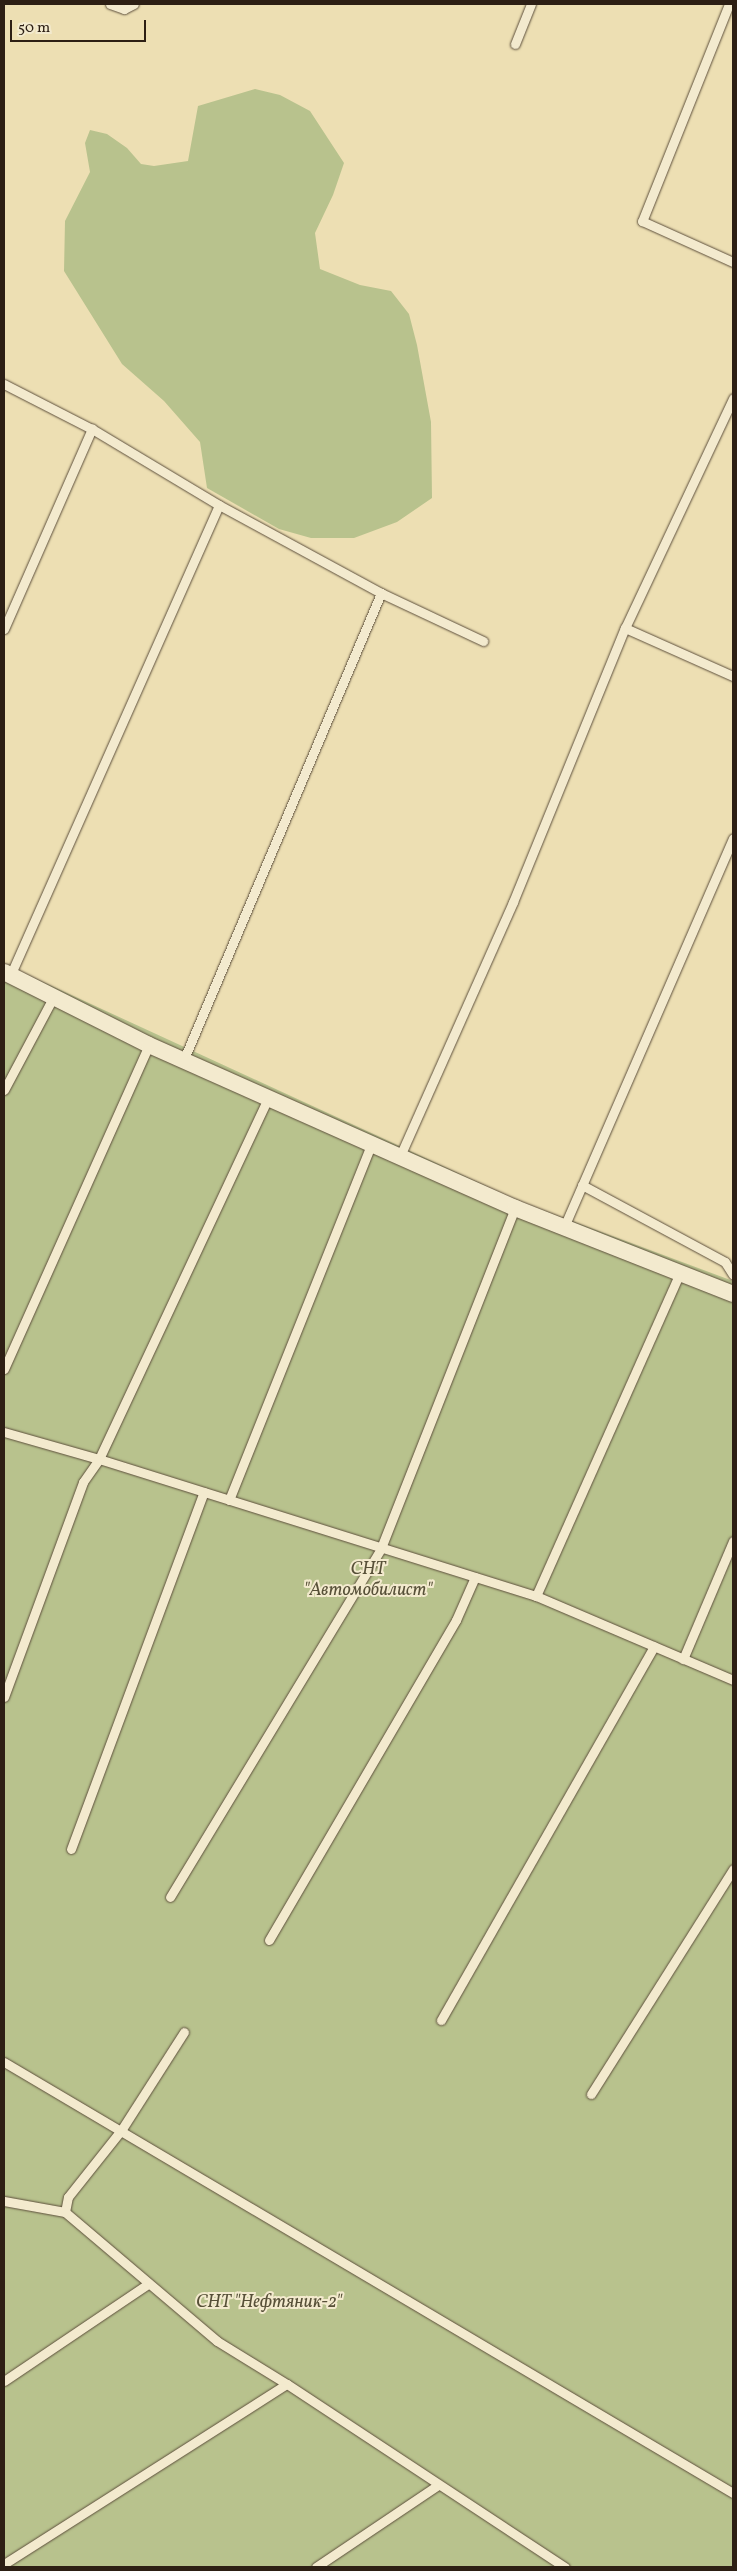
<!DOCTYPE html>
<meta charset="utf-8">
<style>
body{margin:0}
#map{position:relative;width:737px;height:2571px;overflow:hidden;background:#eddfb3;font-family:Vollkorn,serif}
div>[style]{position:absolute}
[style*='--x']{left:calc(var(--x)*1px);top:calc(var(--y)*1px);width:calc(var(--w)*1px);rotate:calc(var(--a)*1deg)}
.green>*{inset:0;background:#b8c28d}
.roads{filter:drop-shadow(0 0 1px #5d4f3c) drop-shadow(0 0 1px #5d4f3c)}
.service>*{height:9px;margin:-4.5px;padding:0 4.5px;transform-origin:4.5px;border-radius:4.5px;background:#f3eace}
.minor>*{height:16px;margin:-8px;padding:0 8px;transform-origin:8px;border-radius:8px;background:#f3eace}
span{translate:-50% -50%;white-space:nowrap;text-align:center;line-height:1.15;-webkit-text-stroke:4px #f3eace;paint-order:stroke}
.park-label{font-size:18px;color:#575038;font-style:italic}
.frame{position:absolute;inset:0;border:5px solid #2d1f14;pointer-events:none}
.scale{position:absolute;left:10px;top:20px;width:136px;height:22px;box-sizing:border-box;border:2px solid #2d1f14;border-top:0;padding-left:6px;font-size:15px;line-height:18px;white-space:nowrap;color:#2d1f14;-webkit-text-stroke:4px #f3eace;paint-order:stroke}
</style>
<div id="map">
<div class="green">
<div style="clip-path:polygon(255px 89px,280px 95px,310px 111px,344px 163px,333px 195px,315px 233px,320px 269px,360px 285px,391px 291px,409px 314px,417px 345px,431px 422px,432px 498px,397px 522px,354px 538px,311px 538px,279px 529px,207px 488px,200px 442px,164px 401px,122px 364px,64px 271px,65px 221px,90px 172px,85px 143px,90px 130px,107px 134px,127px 148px,141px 164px,154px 166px,188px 161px,198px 106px)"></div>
<div style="clip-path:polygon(4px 964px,521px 1202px,733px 1281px,733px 2567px,4px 2567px)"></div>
</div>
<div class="roads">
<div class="service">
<div style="--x:110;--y:4;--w:15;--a:20"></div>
<div style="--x:124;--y:9;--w:11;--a:-27"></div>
<div style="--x:729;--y:4;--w:234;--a:111.8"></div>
<div style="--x:642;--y:221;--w:100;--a:24.3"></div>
<div style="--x:515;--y:44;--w:43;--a:-68.2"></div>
<div style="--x:4;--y:384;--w:99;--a:27.1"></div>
<div style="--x:92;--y:429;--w:148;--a:30.9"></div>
<div style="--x:219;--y:505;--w:184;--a:28.5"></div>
<div style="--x:381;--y:593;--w:113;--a:25.2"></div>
<div style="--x:625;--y:628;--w:118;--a:24"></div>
<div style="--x:4;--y:629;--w:219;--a:-66.3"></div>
<div style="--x:10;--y:976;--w:515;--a:-66.07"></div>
<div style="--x:184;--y:1059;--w:506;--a:-67.08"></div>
<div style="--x:4;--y:1090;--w:104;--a:-62"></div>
<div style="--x:400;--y:1156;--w:278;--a:-66"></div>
<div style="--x:513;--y:902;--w:296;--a:-67.8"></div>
<div style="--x:625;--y:628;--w:254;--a:-64.8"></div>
<div style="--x:582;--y:1185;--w:162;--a:28.3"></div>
<div style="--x:725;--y:1262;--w:15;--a:58"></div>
<div style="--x:564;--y:1227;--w:424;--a:-66.5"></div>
<div style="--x:4;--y:1369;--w:355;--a:-65.9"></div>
<div style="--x:4;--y:1432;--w:99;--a:15.9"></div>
<div style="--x:99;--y:1459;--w:458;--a:17.4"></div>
<div style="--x:536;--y:1596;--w:214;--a:23.1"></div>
<div style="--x:229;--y:1500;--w:385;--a:-68.2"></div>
<div style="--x:536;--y:1596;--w:351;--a:-66"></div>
<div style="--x:683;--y:1659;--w:128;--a:-67"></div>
<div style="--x:4;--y:1697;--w:229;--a:-69.8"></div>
<div style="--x:83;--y:1482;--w:28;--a:-55"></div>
<div style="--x:99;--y:1459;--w:399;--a:-64.9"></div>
<div style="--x:71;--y:1849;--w:381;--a:-69.6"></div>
<div style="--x:170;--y:1897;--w:408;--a:-58.8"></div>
<div style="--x:381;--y:1548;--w:365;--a:-68.5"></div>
<div style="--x:269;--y:1940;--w:371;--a:-59.7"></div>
<div style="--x:456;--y:1620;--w:47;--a:-66.2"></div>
<div style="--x:441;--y:2020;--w:430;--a:-60.3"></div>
<div style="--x:4;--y:2062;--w:847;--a:30.59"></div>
<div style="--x:591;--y:2094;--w:266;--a:-57.7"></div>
<div style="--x:4;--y:2201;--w:62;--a:10.2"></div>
<div style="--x:65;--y:2212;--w:199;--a:40.3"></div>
<div style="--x:217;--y:2341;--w:82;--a:31.6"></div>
<div style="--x:287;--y:2384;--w:333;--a:33.4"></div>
<div style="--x:65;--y:2212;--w:15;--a:-79"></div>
<div style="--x:68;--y:2197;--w:87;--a:-51.5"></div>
<div style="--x:122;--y:2129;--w:115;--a:-57.4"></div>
<div style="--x:4;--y:2381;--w:174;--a:-34"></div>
<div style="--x:4;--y:2564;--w:335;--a:-32.5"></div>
<div style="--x:316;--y:2567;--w:147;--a:-33.9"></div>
</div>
<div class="minor">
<div style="--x:4;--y:972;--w:162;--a:26.7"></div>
<div style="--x:149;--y:1045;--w:401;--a:24"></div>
<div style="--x:515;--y:1208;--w:234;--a:21.5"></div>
</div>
</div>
<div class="park-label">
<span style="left:368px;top:1581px">СНТ<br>"Автомобилист"</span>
<span style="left:269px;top:2303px">СНТ "Нефтяник-2"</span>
</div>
<div class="frame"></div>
<div class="scale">50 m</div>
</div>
